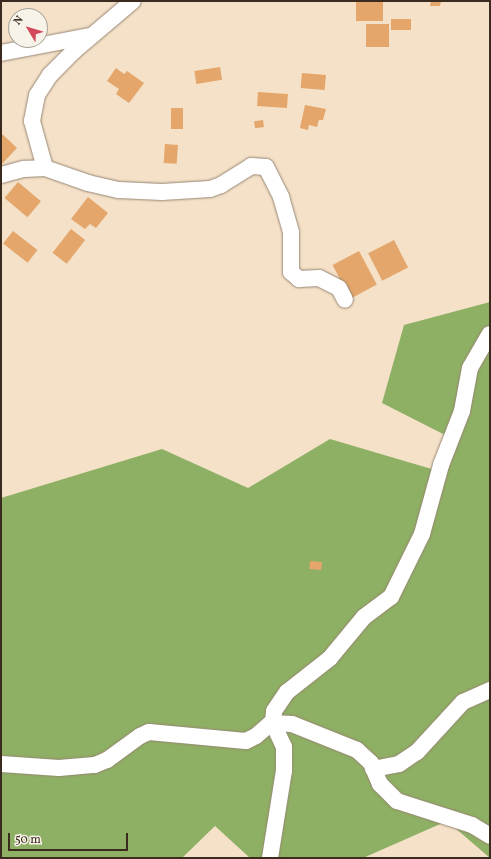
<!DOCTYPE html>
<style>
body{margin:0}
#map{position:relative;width:491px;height:859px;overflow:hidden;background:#f4e1c8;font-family:Vollkorn,serif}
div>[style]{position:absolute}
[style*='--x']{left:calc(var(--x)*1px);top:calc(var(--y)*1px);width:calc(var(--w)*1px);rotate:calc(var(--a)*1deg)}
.forest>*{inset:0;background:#8eb064}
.building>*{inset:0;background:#e4a66a;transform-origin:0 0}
.roads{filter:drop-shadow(0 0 1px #988673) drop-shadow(0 0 1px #988673)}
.minor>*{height:16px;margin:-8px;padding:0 8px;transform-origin:8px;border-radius:8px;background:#fff}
span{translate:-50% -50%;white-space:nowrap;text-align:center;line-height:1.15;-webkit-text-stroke:4px #f7f3e8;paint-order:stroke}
.frame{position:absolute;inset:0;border:2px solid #3b2a1e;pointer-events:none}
.north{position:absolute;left:8px;top:8px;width:40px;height:40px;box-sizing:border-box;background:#f7f3e8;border:1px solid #aca397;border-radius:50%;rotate:308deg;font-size:11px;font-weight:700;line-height:16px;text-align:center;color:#3b2a1e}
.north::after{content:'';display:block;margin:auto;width:14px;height:18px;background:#d1495b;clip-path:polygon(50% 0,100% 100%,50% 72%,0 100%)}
.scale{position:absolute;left:8px;top:833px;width:120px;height:18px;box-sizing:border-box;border:2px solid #3b2a1e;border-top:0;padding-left:5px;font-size:12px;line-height:14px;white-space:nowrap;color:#3b2a1e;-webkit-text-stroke:3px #f7f3e8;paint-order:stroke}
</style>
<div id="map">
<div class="forest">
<div style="clip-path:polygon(490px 302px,490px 858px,447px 821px,363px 858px,250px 858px,215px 826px,182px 858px,1px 858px,1px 498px,162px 449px,248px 488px,330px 439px,435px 470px,449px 437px,382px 403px,404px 325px)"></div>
</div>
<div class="building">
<div style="left:356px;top:1px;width:27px;height:20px"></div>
<div style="clip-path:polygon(431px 1px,441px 1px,440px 6px,430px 6px)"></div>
<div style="left:391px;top:19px;width:20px;height:11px"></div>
<div style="left:389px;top:24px;width:23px;height:23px;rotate:90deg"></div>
<div style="left:220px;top:67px;width:13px;height:26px;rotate:81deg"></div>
<div style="clip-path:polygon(116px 68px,124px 74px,127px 71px,144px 83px,129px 103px,116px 94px,119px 89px,107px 81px)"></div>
<div style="left:302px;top:73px;width:24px;height:15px;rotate:5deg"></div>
<div style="left:258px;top:92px;width:30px;height:14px;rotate:4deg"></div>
<div style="clip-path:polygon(305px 105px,326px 109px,323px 120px,319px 120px,317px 127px,309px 125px,308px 130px,300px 128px)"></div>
<div style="left:171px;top:108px;width:12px;height:21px"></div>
<div style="left:263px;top:120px;width:7px;height:9px;rotate:82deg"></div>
<div style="clip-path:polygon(1px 133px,17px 148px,1px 165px)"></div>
<div style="left:165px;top:144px;width:13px;height:19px;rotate:4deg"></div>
<div style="left:18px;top:182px;width:30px;height:21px;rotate:40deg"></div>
<div style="clip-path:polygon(88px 197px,108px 213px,96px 228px,90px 224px,85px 229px,71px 219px)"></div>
<div style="left:71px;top:229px;width:18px;height:30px;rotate:38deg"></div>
<div style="left:13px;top:231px;width:31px;height:16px;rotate:38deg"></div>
<div style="left:394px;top:240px;width:31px;height:29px;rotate:63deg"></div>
<div style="left:359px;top:251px;width:38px;height:30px;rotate:62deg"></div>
<div style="left:310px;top:561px;width:12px;height:8px;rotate:5deg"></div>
</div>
<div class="roads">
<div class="minor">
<div style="--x:1;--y:53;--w:91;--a:-10.8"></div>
<div style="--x:45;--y:168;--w:49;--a:-105.5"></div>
<div style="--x:32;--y:121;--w:26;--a:-79"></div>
<div style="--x:37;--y:95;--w:24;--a:-57"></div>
<div style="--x:50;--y:75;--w:34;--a:-45"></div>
<div style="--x:74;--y:51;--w:77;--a:-40.3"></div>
<div style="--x:1;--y:175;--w:24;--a:-15"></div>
<div style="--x:24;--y:169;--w:21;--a:-3"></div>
<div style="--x:45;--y:168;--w:46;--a:19.2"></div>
<div style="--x:88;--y:183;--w:32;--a:13"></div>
<div style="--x:119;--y:190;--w:43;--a:2.7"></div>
<div style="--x:162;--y:192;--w:48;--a:-3.6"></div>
<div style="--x:210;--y:189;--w:12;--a:-20"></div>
<div style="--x:221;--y:185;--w:36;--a:-32"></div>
<div style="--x:251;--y:166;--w:15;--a:4"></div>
<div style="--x:266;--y:167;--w:34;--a:63"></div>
<div style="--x:281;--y:197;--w:37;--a:74"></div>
<div style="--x:291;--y:233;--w:39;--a:90"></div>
<div style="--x:291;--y:272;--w:11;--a:41"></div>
<div style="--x:299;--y:279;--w:20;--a:-3"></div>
<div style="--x:319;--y:278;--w:22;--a:27"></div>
<div style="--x:339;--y:288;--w:13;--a:63"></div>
<div style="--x:1;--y:764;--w:58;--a:3.9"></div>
<div style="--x:59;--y:768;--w:36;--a:-5"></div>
<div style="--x:95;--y:765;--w:13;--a:-23"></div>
<div style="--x:107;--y:760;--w:41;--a:-36"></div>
<div style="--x:140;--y:736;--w:10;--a:-24"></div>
<div style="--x:149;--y:732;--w:97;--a:5.3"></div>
<div style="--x:246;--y:741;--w:11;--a:-27"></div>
<div style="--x:256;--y:736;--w:20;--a:-41"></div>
<div style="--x:271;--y:723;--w:21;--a:3"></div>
<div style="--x:292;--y:724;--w:70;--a:21.8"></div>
<div style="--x:357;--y:750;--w:19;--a:43"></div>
<div style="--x:371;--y:763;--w:23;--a:67"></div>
<div style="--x:380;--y:784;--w:24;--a:45"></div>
<div style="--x:397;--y:801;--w:79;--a:17.7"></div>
<div style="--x:472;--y:825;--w:21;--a:31"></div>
<div style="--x:373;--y:769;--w:26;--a:-11"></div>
<div style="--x:399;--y:764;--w:22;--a:-34"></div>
<div style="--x:417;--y:752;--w:68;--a:-47.4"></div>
<div style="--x:463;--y:702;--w:30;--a:-24"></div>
<div style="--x:270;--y:858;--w:88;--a:-80.9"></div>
<div style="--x:284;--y:771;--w:24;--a:-90"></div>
<div style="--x:284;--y:747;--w:26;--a:-115"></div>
<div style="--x:273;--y:723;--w:12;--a:-85"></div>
<div style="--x:274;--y:711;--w:23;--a:-56"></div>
<div style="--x:287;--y:692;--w:55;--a:-38.3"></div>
<div style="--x:330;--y:658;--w:53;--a:-50.3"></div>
<div style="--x:364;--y:617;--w:34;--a:-37"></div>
<div style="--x:391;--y:597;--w:70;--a:-63.8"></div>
<div style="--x:422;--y:534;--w:72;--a:-74.6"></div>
<div style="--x:441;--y:465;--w:58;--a:-68.7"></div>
<div style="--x:462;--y:411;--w:44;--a:-79.5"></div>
<div style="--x:470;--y:368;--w:39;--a:-60"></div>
</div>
</div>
<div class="frame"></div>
<div class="north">N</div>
<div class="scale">50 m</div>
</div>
